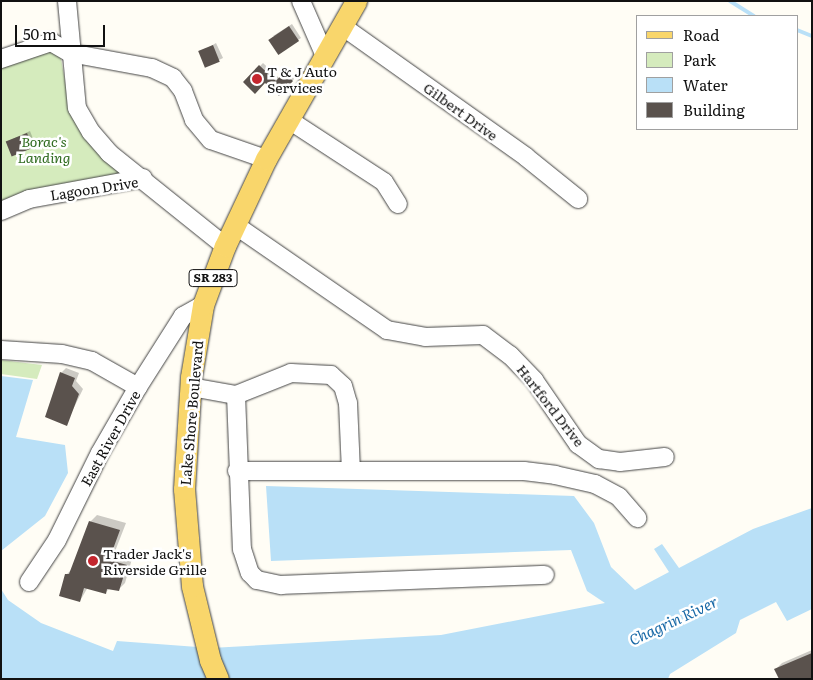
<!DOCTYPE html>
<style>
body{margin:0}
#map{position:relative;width:813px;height:680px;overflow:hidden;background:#fffdf5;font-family:Literata,serif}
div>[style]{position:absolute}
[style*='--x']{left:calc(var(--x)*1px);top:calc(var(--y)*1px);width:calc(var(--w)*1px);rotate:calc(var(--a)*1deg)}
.green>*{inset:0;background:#d5ebbd}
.water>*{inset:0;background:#b9e0f7}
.shadow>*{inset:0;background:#0003}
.stream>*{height:4px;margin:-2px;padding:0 2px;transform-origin:2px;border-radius:2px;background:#b9e0f7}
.building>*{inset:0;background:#5a524d;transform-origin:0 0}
.roads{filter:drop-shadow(0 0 1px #444) drop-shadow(0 0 1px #444)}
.minor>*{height:18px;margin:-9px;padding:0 9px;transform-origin:9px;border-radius:9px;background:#fff}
.major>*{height:21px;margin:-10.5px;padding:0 10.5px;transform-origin:10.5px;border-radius:10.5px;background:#f9d66b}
.dots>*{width:14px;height:14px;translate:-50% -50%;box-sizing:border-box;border:2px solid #fff;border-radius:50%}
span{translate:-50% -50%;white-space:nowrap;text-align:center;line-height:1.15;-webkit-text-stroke:5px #fff;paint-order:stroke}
.shield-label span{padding:1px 4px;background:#fff;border:1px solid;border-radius:4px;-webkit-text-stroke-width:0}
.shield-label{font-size:12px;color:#111;font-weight:700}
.poi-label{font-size:14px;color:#111}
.left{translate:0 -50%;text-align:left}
.street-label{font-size:14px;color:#111}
.park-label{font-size:14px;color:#2f6b1f;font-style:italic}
.water-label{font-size:15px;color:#1768a6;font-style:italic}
.frame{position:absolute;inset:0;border:2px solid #111;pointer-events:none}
.legend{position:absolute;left:636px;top:15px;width:162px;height:115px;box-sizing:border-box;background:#fff;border:1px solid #a0a0a0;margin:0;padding:6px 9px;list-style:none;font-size:15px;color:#111}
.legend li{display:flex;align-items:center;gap:10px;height:25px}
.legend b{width:25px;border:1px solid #a0a0a0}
.scale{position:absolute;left:15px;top:25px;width:90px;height:22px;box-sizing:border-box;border:2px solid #111;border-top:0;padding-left:6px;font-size:15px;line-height:18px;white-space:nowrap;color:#111;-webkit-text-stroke:4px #fff;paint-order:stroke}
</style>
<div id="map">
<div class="green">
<div style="clip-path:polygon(48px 49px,60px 54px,67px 91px,120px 173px,1px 206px,1px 67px)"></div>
<div style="clip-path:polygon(1px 360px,42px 365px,37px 379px,1px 374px)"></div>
</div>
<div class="water">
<div style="clip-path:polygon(1px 376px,33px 380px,16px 437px,65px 445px,68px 473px,45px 516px,1px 551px)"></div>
<div style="clip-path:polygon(266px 486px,574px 496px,594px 523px,611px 567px,635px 590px,669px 572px,654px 549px,662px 544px,679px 568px,753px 529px,812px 508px,812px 609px,787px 621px,776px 602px,740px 620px,736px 633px,670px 674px,668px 679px,1px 679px,1px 589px,8px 600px,41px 623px,113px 651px,117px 641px,211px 648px,441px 635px,605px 603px,587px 591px,571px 550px,271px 561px)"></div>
</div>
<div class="shadow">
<div style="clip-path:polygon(292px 24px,301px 38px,298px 40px,273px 36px)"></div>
<div style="clip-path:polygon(216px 43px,223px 58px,207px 66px,201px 52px)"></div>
<div style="clip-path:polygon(263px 63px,280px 79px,287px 71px,295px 78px,279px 95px,265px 82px,244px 82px)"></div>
<div style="clip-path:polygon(30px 131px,35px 144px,32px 147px,6px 142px)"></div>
<div style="clip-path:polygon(66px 368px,79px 373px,76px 381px,83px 389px,66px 424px,61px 373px)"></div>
<div style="clip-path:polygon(97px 515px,126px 523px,114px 554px,132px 559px,125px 583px,119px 589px,110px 588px,106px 592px,88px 587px,80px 601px,67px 574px,73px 568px,90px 522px)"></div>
<div style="clip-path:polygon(812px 650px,812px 679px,776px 669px,782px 663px)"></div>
</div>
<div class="stream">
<div style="--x:730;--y:1;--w:28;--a:32"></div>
<div style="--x:797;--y:30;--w:16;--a:22"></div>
</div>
<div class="building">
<div style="left:289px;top:26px;width:18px;height:25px;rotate:56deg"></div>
<div style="left:213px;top:45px;width:18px;height:16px;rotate:68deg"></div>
<div style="clip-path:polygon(259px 65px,276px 81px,283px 73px,293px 81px,279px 96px,265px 83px,255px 94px,243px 82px)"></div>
<div style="left:27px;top:133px;width:16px;height:23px;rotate:68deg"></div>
<div style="clip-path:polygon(60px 372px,75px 378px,72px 386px,79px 394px,67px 426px,45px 417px)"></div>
<div style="clip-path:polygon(89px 521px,120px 530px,109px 560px,127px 565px,119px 591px,107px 589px,106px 594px,84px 588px,80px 602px,59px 596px,65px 574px,69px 574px)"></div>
<div style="clip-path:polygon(812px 653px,812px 679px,779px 679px,774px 669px)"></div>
</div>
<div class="roads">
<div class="minor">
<div style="--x:67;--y:1;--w:107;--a:84.7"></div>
<div style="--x:77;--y:108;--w:28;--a:60"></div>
<div style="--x:91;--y:132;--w:28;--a:49"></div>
<div style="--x:109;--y:153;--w:149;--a:38.7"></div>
<div style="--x:301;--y:1;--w:60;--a:66.4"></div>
<div style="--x:342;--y:26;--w:226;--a:35.4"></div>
<div style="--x:526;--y:157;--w:67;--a:38.9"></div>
<div style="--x:1;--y:59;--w:53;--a:-18.8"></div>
<div style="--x:51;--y:42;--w:22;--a:30"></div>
<div style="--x:70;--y:53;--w:83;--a:10.4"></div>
<div style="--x:152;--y:68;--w:23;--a:25"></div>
<div style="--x:173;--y:78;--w:16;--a:52"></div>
<div style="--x:183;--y:91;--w:31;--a:69"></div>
<div style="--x:194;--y:120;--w:26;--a:50"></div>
<div style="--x:211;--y:140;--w:58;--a:19.1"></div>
<div style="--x:289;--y:120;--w:113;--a:33.1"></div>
<div style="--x:384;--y:182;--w:26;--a:58"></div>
<div style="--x:1;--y:211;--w:30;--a:-23"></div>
<div style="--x:29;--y:199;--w:116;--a:-10.4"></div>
<div style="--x:235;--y:225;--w:185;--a:34.6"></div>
<div style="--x:387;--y:330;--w:39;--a:10"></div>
<div style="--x:425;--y:337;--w:58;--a:-2"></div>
<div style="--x:483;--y:335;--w:34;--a:37"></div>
<div style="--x:510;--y:355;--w:35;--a:46"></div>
<div style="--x:534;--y:380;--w:78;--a:55.5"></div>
<div style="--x:578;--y:444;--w:26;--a:36"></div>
<div style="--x:599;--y:459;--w:21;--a:8"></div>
<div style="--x:620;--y:462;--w:45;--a:-6.3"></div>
<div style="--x:1;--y:350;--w:61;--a:3.8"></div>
<div style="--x:62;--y:354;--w:31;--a:13"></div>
<div style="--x:92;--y:361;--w:53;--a:29.5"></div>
<div style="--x:191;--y:387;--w:46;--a:10.1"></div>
<div style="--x:236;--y:395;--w:154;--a:87.8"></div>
<div style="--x:242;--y:549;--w:25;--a:72"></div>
<div style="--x:250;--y:573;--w:10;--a:45"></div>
<div style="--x:257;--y:580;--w:25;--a:12"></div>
<div style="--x:281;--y:585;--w:264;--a:-2.2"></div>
<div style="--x:236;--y:395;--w:59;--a:-21.8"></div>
<div style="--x:291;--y:373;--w:40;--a:2.9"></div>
<div style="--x:331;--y:375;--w:16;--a:43"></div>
<div style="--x:343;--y:386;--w:18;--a:74"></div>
<div style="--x:348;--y:403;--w:68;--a:87.5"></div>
<div style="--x:351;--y:471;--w:173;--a:0"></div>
<div style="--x:524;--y:471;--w:31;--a:7"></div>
<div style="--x:555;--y:475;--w:41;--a:12.7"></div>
<div style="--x:595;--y:484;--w:27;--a:28"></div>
<div style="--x:619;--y:497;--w:28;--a:49"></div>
<div style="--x:237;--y:471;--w:114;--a:0"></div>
<div style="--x:29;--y:582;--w:50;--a:-56.3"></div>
<div style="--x:57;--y:540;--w:97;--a:-63.7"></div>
<div style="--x:100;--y:453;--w:76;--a:-60.1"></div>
<div style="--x:138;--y:387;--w:84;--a:-57.6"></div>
<div style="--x:183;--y:316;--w:23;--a:-29"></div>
</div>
<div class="major">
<div style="--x:218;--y:679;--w:21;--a:-113"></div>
<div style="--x:210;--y:660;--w:76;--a:-103.7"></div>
<div style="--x:192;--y:586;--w:97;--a:-94.7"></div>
<div style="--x:184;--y:489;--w:112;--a:-86.4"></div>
<div style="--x:191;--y:377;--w:73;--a:-80.5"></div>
<div style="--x:203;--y:305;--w:63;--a:-69.6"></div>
<div style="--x:225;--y:246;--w:96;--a:-64.8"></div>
<div style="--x:266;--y:159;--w:182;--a:-60.3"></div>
</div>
</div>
<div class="dots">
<div style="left:257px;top:79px;background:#c4262e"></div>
<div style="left:93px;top:561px;background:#c4262e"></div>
</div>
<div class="shield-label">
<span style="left:213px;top:278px">SR 283</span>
</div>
<div class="poi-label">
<span class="left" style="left:267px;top:79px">T &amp; J Auto<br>Services</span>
<span class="left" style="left:103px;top:561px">Trader Jack's<br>Riverside Grille</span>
</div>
<div class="street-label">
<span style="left:461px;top:111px;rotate:36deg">Gilbert Drive</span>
<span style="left:94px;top:188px;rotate:-9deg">Lagoon Drive</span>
<span style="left:551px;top:405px;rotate:52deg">Hartford Drive</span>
<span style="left:191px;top:413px;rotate:-85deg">Lake Shore Boulevard</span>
<span style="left:110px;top:438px;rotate:-61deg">East River Drive</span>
</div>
<div class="park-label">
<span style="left:44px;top:149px">Borac's<br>Landing</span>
</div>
<div class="water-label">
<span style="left:673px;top:620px;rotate:-25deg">Chagrin River</span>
</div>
<div class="frame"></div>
<ul class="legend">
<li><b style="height:6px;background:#f9d66b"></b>Road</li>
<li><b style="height:14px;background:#d5ebbd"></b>Park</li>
<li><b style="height:14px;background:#b9e0f7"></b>Water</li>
<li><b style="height:14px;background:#5a524d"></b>Building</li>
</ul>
<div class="scale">50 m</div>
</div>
